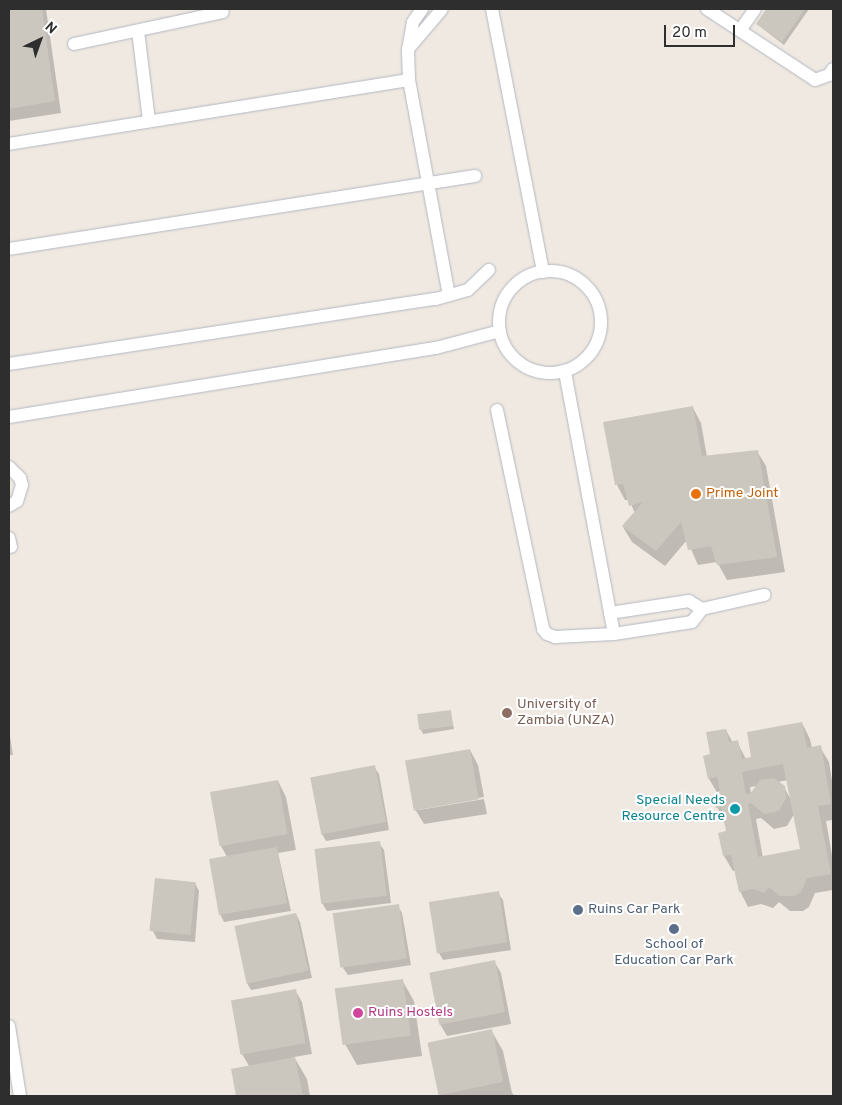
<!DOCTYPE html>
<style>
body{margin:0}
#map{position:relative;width:842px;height:1105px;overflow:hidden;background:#efe9e1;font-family:Overpass,sans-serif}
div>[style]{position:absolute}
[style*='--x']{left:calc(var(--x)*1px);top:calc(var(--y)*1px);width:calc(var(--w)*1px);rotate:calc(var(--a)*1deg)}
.shadow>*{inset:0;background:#0003}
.building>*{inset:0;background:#cbc7bf;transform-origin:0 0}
.roads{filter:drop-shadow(0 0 1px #b4b7c1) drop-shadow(0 0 1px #b4b7c1)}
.lane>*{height:12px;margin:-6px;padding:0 6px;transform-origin:6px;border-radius:6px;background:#fff}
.lane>.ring{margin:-6px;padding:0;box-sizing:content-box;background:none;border:12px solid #fff;border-radius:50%}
.dots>*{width:14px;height:14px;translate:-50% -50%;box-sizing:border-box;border:2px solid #fff;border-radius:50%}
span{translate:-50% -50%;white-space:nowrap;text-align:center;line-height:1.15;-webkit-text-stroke:4px #fff;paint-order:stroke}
.food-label{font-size:14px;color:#c56008}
.left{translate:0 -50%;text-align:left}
.education-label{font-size:14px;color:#785e54}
.culture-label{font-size:14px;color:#0d838f}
.right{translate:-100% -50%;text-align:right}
.service-label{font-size:14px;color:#4e5e75}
.hotel-label{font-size:14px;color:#b23c85}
.frame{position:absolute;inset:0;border:10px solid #2e2e2e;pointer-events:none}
.north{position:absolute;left:15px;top:15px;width:50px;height:50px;-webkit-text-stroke:4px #fff;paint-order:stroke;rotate:42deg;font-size:14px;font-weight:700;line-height:20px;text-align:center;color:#2e2e2e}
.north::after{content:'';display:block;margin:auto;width:18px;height:22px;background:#2e2e2e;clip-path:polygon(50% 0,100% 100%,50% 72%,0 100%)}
.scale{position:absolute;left:664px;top:25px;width:71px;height:22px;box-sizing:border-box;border:2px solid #2e2e2e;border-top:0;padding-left:6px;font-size:15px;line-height:18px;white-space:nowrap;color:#2e2e2e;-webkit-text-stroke:4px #fff;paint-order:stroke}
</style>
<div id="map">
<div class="shadow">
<div style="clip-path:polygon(9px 9px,46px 9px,61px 113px,9px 121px)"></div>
<div style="clip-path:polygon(768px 9px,809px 9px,784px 45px,757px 24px)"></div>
<div style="clip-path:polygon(693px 408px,701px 423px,707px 457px,757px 451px,766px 466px,785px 572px,727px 580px,717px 562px,698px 565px,687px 540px,665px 566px,632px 542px,623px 527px,635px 513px,629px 500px,625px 500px,617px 485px)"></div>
<div style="clip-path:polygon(450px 711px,454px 729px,423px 734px,421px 730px)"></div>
<div style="clip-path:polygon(evenodd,802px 723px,810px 739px,812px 748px,820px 747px,829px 762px,833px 787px,833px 820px,826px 821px,833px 861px,833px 890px,815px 893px,809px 907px,803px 911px,790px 911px,779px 902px,773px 908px,761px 904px,748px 907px,740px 891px,736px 870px,733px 871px,724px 856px,728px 832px,726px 822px,717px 807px,722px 799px,721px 793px,718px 794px,709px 779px,712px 755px,726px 730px,733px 743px,737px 742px,746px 759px,753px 758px,802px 723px,788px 780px,791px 800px,784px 787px,777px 782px,788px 780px,802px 723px,757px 786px,751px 794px,750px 787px,757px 786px,802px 723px,794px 814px,802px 850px,763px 858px,756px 819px,761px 818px,774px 829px,787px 826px,794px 814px)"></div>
<div style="clip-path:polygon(9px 730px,13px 755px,9px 755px)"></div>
<div style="clip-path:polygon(470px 750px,478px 765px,484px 797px,419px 808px,419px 810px,484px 799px,487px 814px,424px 824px,415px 809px)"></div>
<div style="clip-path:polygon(374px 767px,379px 774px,389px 830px,326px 841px,322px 834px)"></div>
<div style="clip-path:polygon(278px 781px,286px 797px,296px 850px,278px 853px,291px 911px,224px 922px,220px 914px,227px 857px,221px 846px,211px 793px)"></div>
<div style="clip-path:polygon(379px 843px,384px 850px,391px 903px,327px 911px,322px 903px)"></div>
<div style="clip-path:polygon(195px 883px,199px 891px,195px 942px,157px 939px,153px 931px)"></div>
<div style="clip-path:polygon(498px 893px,503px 900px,511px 950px,443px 960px,439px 953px)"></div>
<div style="clip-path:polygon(398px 906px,402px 913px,411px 965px,348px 975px,343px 968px)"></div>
<div style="clip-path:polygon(296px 914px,300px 922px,312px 978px,251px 990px,247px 983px)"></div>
<div style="clip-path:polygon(494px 961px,501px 973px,511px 1024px,447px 1036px,440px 1024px)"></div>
<div style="clip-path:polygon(402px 980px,414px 1001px,422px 1056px,357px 1065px,345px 1044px)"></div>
<div style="clip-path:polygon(295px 990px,302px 1002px,312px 1054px,294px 1057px,307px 1079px,310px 1096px,237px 1096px,232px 1070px,249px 1066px,242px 1054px,232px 1002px)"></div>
<div style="clip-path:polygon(491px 1030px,503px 1051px,512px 1093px,515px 1096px,440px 1096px,439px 1094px)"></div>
</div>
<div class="building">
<div style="clip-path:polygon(9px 9px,42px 9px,55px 101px,9px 109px)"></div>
<div style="clip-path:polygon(766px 9px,805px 9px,782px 42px,756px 24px)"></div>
<div style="clip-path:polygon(693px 406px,702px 456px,758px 450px,777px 557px,717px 565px,711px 546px,688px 550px,681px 522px,656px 551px,622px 526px,643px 502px,629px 506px,623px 484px,615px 485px,603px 422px)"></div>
<div style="left:451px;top:710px;width:16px;height:34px;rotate:83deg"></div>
<div style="clip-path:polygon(evenodd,802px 722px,807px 748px,821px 745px,831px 804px,818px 806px,831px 874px,807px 878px,801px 892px,795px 896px,780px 896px,769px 887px,764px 893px,752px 889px,739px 892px,731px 855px,723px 856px,718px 833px,726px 831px,721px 807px,716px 808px,714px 799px,721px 798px,717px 777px,708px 779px,703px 756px,710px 754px,706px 732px,726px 729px,729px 742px,738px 740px,742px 759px,751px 757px,747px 732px,802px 722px,783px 764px,800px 849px,758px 857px,748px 804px,751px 803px,764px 814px,779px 811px,786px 798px,785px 786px,774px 778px,760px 780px,750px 794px,746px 794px,742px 772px,783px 764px)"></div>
<div style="left:470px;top:749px;width:51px;height:66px;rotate:80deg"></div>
<div style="left:375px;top:765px;width:58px;height:66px;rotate:79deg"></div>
<div style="left:278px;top:780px;width:55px;height:69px;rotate:80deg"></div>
<div style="left:380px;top:841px;width:55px;height:66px;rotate:83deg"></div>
<div style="left:277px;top:847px;width:57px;height:69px;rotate:80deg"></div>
<div style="left:155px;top:878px;width:41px;height:53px;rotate:6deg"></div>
<div style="left:499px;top:891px;width:52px;height:71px;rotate:81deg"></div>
<div style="left:399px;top:904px;width:55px;height:67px;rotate:82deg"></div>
<div style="left:296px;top:913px;width:59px;height:63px;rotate:78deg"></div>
<div style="left:495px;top:960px;width:53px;height:67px;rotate:79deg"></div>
<div style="left:403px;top:979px;width:57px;height:69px;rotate:82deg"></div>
<div style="left:296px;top:989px;width:55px;height:66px;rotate:80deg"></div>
<div style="left:492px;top:1029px;width:54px;height:66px;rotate:78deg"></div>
<div style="clip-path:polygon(295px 1057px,303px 1096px,236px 1096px,231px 1069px)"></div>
</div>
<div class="roads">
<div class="lane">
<div style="--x:492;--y:9;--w:268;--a:79"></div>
<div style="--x:707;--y:9;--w:129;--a:33.3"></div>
<div style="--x:815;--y:80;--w:15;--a:-20"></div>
<div style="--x:829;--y:75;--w:7;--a:-56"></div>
<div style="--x:741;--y:29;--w:24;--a:-55"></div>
<div style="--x:138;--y:31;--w:91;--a:83"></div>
<div style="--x:74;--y:44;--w:152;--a:-12.1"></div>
<div style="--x:408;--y:49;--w:52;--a:-49.6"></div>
<div style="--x:409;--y:80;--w:219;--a:79.5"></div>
<div style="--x:9;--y:144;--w:405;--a:-9.1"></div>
<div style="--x:409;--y:80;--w:30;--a:-92"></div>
<div style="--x:408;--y:50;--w:28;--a:-80"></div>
<div style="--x:413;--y:22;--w:16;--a:-55"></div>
<div style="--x:9;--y:249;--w:472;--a:-8.9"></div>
<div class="ring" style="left:499px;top:271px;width:90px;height:90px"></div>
<div style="--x:9;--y:364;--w:432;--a:-8.7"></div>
<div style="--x:436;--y:299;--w:33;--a:-16"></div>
<div style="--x:468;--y:290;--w:29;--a:-44"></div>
<div style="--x:497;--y:410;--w:224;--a:78.1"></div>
<div style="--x:543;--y:629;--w:6;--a:51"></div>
<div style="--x:547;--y:634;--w:9;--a:21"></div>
<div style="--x:555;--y:637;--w:59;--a:-2.9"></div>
<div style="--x:614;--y:634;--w:268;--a:-100.6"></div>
<div style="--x:9;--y:417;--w:433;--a:-9.2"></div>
<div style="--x:436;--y:348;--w:66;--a:-14.9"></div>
<div style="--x:9;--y:467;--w:16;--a:45"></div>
<div style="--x:20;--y:478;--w:7;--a:74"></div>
<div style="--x:22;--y:485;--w:17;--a:107"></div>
<div style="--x:17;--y:501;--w:9;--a:148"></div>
<div style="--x:9;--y:538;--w:9;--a:77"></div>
<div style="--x:610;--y:613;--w:80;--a:-8.6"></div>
<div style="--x:689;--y:601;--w:15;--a:32"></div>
<div style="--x:614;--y:634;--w:79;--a:-8.7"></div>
<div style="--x:692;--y:622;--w:16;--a:-52"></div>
<div style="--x:702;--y:609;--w:64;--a:-12.7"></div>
<div style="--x:9;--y:1026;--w:71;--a:81.1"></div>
</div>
</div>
<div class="dots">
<div style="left:696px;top:494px;background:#e8710a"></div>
<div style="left:507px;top:713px;background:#8d6e63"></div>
<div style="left:735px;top:809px;background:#0f9aa8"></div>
<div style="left:578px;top:910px;background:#5c6f8a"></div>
<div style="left:674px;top:929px;background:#5c6f8a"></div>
<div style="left:358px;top:1013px;background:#d1479c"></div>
</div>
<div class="food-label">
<span class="left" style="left:706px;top:494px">Prime Joint</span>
</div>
<div class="education-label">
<span class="left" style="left:517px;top:713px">University of<br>Zambia (UNZA)</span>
</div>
<div class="culture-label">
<span class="right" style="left:725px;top:809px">Special Needs<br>Resource Centre</span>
</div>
<div class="service-label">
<span class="left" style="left:588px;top:910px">Ruins Car Park</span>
<span style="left:674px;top:953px">School of<br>Education Car Park</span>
</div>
<div class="hotel-label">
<span class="left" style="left:368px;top:1013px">Ruins Hostels</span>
</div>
<div class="frame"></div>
<div class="north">N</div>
<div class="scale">20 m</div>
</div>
